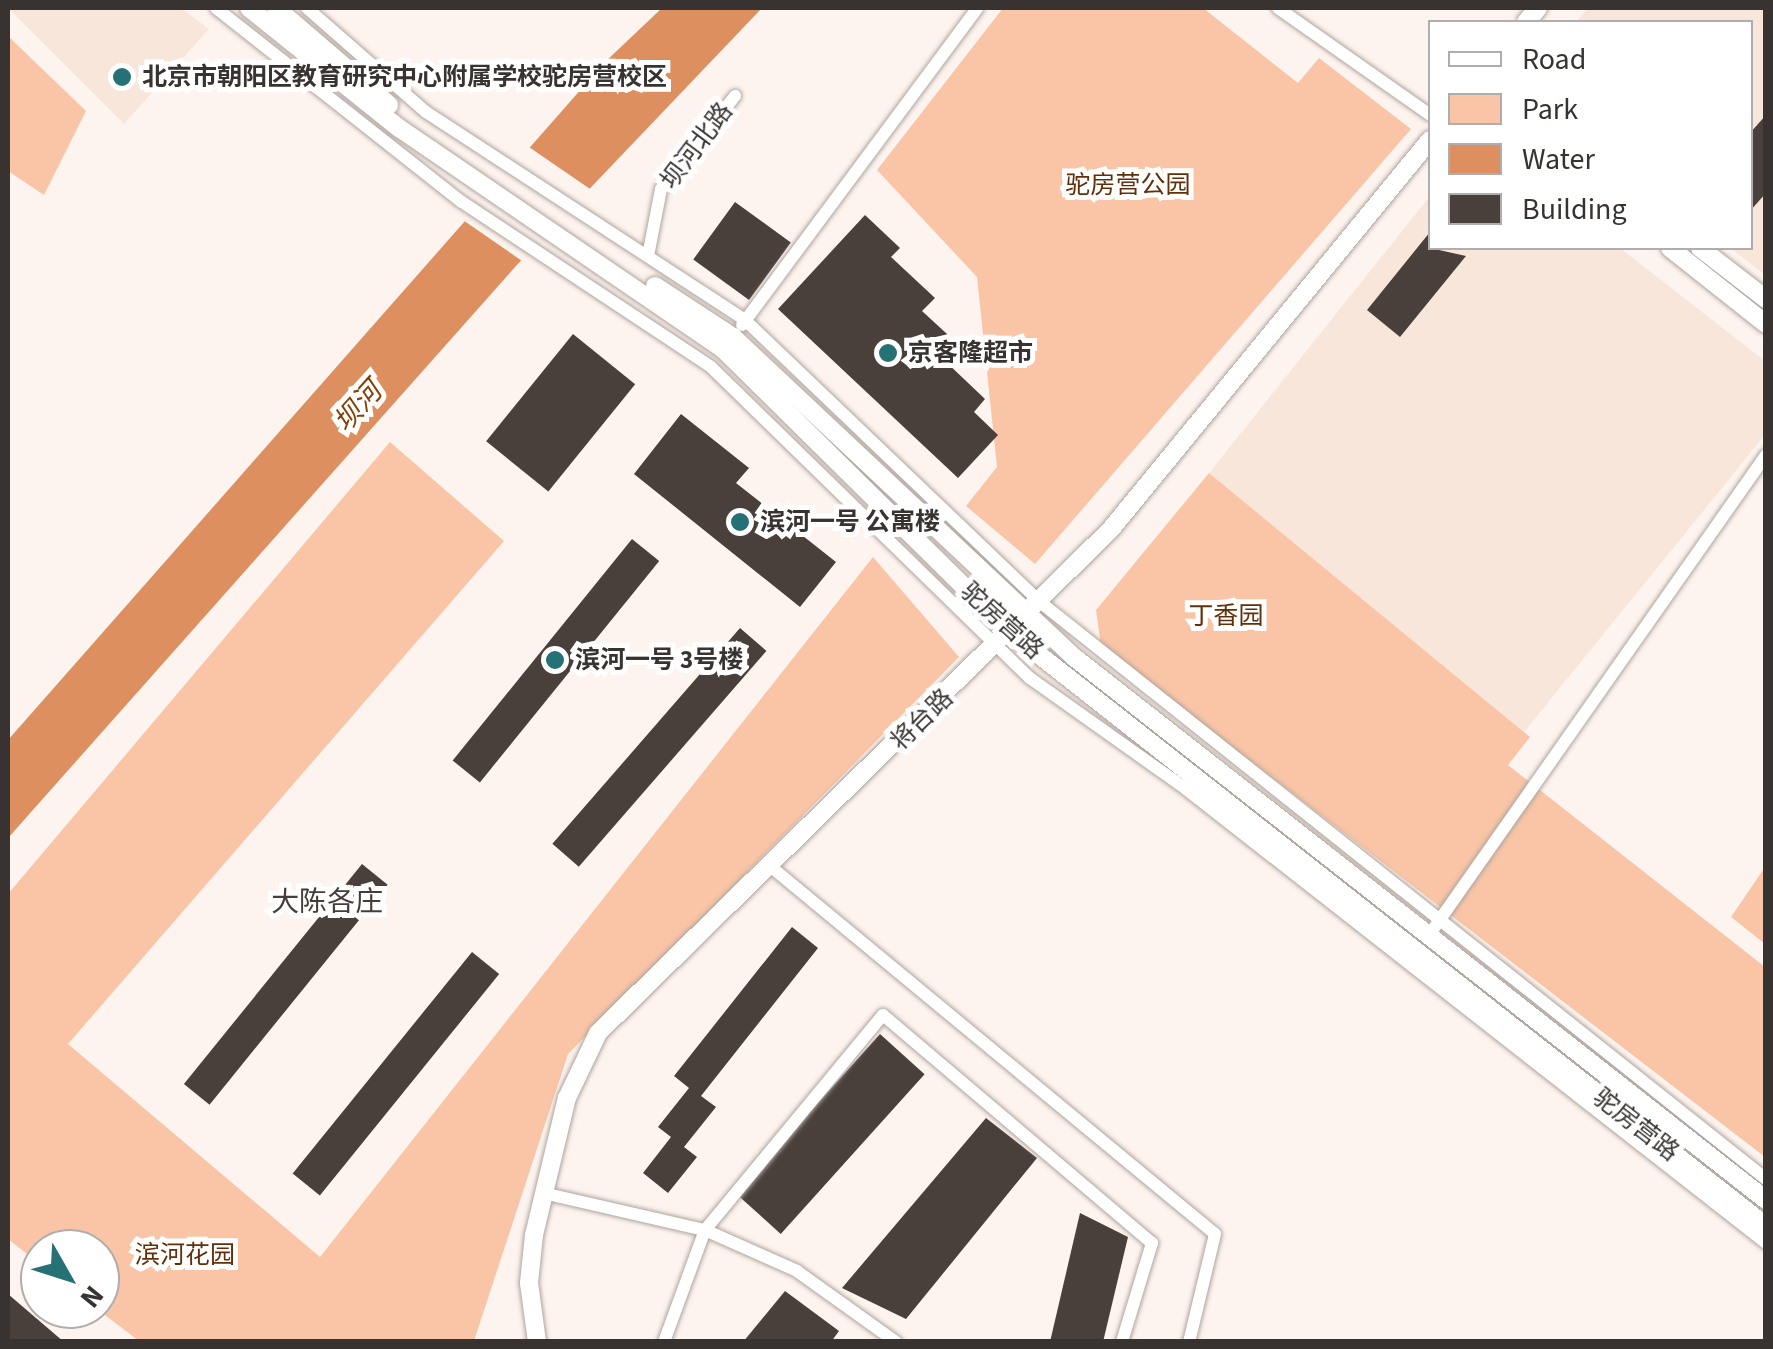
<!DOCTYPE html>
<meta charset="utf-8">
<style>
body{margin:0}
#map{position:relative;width:1773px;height:1349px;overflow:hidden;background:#fef4ef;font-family:"Source Sans 3","Noto Sans SC",sans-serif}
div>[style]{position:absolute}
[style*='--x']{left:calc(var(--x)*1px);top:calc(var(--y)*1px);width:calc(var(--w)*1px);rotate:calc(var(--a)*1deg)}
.built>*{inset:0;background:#f9e6db}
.green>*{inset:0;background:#f9c5a6}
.water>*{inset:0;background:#dd8f5f}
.pier>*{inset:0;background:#fef4ef}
.building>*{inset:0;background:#49403b;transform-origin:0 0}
.roads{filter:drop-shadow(0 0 2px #afa49e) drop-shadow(0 0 2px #afa49e)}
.street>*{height:12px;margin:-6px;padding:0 6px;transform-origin:6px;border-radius:6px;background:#fff}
.secondary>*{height:18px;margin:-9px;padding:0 9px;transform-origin:9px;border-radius:9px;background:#fff}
.dots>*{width:28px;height:28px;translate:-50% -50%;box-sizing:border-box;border:5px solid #fff;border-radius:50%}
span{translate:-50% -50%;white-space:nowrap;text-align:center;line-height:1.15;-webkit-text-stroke:10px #fff;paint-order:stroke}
.poi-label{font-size:25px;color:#383331;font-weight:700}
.left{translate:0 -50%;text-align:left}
.street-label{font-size:25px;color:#383331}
.park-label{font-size:25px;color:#612f09}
.water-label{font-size:28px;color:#874004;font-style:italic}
.neighbourhood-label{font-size:28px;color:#463d38}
.frame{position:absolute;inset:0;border:10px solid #383331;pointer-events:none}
.legend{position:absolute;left:1428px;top:20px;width:325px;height:230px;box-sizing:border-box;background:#fff;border:2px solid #afadad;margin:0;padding:12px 18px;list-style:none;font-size:30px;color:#383331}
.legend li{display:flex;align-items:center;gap:20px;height:50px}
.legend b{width:50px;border:2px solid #afadad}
.north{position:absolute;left:20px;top:1229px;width:100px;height:100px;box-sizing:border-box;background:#fff;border:2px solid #afadad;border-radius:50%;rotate:129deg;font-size:28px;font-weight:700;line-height:40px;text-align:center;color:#383331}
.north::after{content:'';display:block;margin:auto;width:35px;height:45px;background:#267176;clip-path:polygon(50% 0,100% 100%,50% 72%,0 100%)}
</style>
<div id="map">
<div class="built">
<div style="clip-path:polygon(8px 8px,181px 8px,209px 29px,124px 124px)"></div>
<div style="clip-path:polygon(1588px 8px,1765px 8px,1765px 275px,1730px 248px,1750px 248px,1750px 22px,1576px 22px)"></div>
<div style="clip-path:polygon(1430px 196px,1430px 248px,1620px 248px,1765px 361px,1765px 435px,1524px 732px,1209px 473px)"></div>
</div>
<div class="green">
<div style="clip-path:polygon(1003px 8px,1203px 8px,1298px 83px,1319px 58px,1411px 129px,1035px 564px,966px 506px,997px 467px,977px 277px,877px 170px)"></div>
<div style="clip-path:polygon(8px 36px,86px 111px,44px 195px,8px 171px)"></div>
<div style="clip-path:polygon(390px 442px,504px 541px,68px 1044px,320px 1257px,873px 557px,959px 657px,568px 1054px,474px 1341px,139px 1341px,97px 1309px,100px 1249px,40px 1249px,40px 1264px,8px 1239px,8px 894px)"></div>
<div style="clip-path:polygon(1209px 473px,1530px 737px,1508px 765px,1765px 967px,1765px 1157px,1101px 646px,1096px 610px)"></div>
<div style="clip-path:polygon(1765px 867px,1765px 944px,1731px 917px)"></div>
</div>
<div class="water">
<div style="clip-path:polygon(662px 8px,762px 8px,515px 267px,8px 838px,8px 740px,605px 62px)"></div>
</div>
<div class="pier">
<div style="clip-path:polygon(526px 145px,593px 191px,525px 263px,460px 218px)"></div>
</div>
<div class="building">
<div style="clip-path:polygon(1766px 115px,1766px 193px,1750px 211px,1750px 133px)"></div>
<div style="left:735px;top:202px;width:69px;height:71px;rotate:36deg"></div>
<div style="clip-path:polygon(865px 215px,900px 248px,891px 257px,935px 298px,922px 311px,959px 345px,944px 360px,985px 399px,974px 412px,998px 435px,958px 478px,778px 309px)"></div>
<div style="clip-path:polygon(1430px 232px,1430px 248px,1466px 256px,1400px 337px,1367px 310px)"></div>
<div style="left:573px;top:334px;width:80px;height:138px;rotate:39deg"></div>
<div style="clip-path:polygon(681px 414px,749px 468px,736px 483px,836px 562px,800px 607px,634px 474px)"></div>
<div style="left:632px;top:539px;width:35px;height:285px;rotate:39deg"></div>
<div style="left:740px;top:628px;width:35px;height:286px;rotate:41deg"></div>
<div style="left:362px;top:864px;width:33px;height:283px;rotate:39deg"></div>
<div style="clip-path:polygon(792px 927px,818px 948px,701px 1096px,716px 1107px,684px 1147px,697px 1157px,668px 1193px,643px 1173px,671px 1137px,658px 1127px,689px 1088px,674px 1076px)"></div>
<div style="left:472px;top:952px;width:35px;height:285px;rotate:39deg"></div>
<div style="left:880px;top:1034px;width:60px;height:215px;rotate:42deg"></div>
<div style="clip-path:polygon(986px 1118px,1037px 1158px,906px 1319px,842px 1288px)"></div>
<div style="clip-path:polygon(1080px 1213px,1128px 1237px,1103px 1342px,1050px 1342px)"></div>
<div style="clip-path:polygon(785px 1291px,839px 1331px,831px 1342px,743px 1342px)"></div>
<div style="clip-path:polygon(8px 1294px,64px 1342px,8px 1342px)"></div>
</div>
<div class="roads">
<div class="street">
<div style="--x:216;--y:8;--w:313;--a:38.3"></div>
<div style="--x:462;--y:202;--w:299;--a:33.5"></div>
<div style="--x:711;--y:367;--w:446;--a:44.3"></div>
<div style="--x:1030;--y:678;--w:191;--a:35.4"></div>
<div style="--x:1186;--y:789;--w:737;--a:38.05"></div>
<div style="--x:307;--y:8;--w:158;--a:41.2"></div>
<div style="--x:426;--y:112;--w:381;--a:33.1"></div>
<div style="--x:745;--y:320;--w:408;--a:43.7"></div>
<div style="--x:1040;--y:602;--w:927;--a:38.48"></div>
<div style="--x:1278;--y:8;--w:186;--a:35.1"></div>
<div style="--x:648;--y:256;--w:68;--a:-79"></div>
<div style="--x:661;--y:189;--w:119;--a:-51.5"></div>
<div style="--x:742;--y:325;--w:395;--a:-53.4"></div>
<div style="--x:770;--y:866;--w:577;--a:39.59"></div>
<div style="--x:1215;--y:1234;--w:111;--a:103.5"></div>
<div style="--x:1434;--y:928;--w:578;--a:-54.93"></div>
<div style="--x:543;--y:1193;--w:166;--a:12.9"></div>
<div style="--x:705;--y:1230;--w:101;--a:24"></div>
<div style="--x:797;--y:1271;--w:122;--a:35.6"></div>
<div style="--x:664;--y:1342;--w:119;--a:-69.9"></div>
<div style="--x:705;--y:1230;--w:279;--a:-50.4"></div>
<div style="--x:883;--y:1015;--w:353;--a:40.3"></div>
<div style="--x:1152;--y:1243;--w:103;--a:106.9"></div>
</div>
<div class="secondary">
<div style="--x:249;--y:8;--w:192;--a:38.7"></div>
<div style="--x:399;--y:128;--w:394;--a:34.3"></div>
<div style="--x:724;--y:350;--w:402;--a:44.6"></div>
<div style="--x:1010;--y:632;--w:961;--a:38.16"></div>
<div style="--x:276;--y:8;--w:149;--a:40.6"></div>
<div style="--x:1526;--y:22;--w:18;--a:-49"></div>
<div style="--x:1670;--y:248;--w:122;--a:38.4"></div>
<div style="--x:1700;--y:248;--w:83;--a:37.7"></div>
<div style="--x:655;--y:286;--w:93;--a:33.2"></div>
<div style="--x:733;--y:337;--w:469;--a:43.2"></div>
<div style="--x:1075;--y:658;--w:878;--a:38.11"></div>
<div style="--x:537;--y:1342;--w:60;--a:-97.7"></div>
<div style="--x:529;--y:1283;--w:48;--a:-84.1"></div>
<div style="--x:534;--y:1235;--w:141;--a:-76.5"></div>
<div style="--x:567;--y:1098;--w:72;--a:-64.5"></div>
<div style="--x:598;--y:1033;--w:719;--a:-44.49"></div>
<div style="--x:1111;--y:529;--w:503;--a:-50.65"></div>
</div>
</div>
<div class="dots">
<div style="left:122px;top:77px;background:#267176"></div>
<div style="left:888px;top:353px;background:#267176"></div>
<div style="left:740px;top:522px;background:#267176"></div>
<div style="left:555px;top:660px;background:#267176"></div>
</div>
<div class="poi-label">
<span class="left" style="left:142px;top:77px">北京市朝阳区教育研究中心附属学校驼房营校区</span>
<span class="left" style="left:908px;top:353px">京客隆超市</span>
<span class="left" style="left:760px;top:522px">滨河一号 公寓楼</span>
<span class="left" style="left:575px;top:660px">滨河一号 3号楼</span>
</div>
<div class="street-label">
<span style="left:697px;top:146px;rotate:-53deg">坝河北路</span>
<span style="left:1002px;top:621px;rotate:42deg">驼房营路</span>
<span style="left:922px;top:720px;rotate:-44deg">将台路</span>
<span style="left:1636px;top:1125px;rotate:38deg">驼房营路</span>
</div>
<div class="park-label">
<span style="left:1128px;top:185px">驼房营公园</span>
<span style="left:1226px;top:616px">丁香园</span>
<span style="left:185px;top:1255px">滨河花园</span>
</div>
<div class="water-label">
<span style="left:358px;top:407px;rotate:-48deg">坝河</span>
</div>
<div class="neighbourhood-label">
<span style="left:327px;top:902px">大陈各庄</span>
</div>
<div class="frame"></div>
<ul class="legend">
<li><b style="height:12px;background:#fff"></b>Road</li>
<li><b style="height:28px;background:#f9c5a6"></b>Park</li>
<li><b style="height:28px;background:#dd8f5f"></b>Water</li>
<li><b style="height:28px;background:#49403b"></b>Building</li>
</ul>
<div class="north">N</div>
</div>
